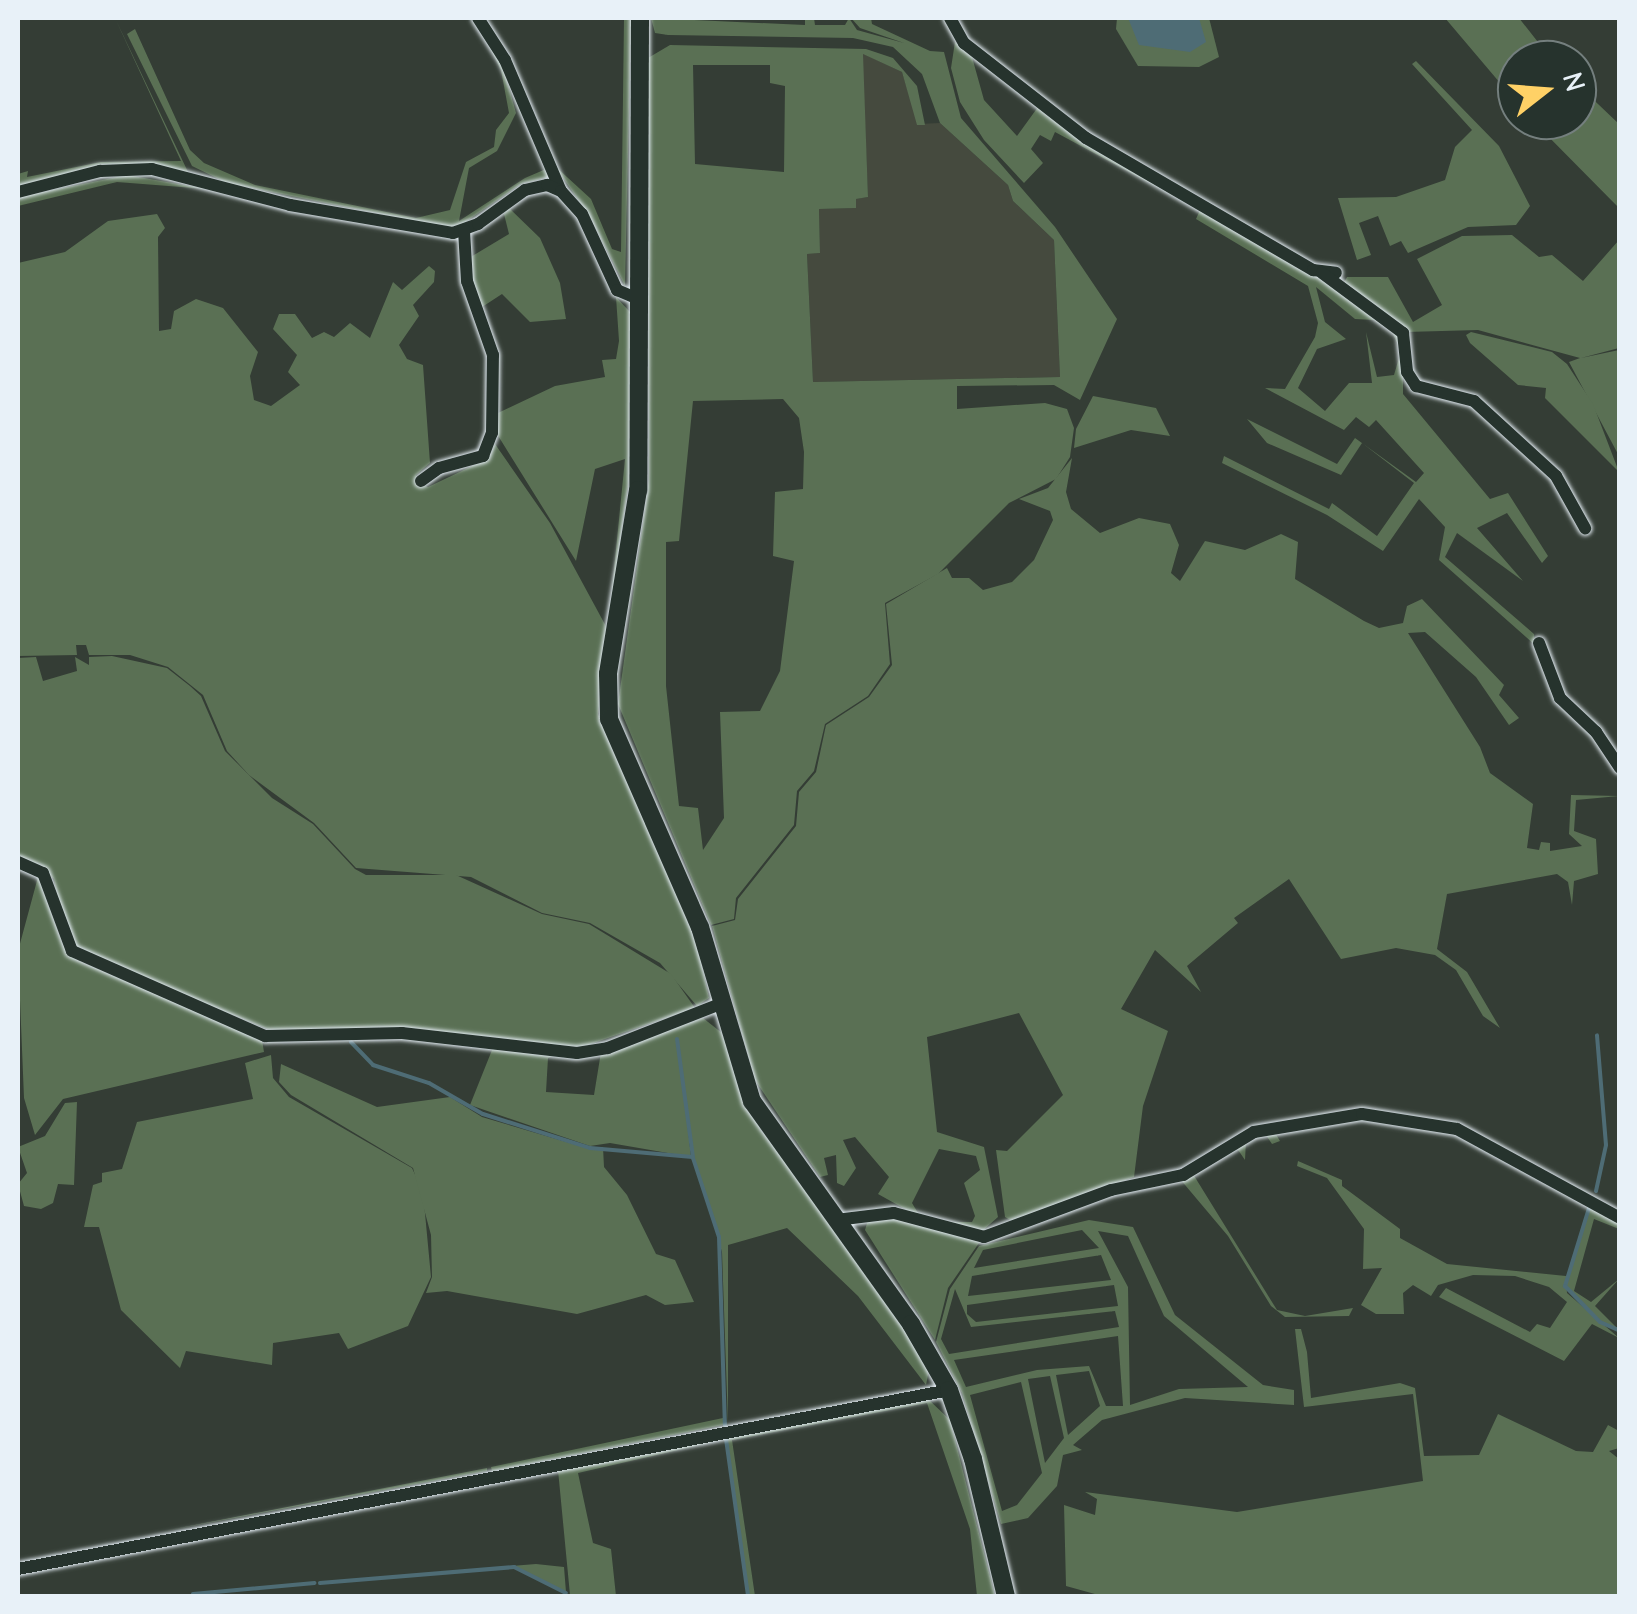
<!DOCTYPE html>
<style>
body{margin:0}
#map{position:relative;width:1637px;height:1614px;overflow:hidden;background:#343d35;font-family:"Comic Neue",sans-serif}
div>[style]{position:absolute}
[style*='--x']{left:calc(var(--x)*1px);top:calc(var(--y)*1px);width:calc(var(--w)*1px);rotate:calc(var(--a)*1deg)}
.built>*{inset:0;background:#454a3e}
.green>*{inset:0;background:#5a7054}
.water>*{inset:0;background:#4e6c75}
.stream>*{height:4px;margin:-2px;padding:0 2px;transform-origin:2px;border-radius:2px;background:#4e6c75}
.roads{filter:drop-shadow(0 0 2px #e8f1f8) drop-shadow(0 0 2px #e8f1f8)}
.street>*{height:12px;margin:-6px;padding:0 6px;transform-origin:6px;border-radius:6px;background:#26332d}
.secondary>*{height:18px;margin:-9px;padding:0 9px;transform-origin:9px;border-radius:9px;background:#26332d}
span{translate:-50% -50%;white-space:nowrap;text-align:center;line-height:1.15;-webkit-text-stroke:8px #26332d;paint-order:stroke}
.frame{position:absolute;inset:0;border:20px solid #e8f1f8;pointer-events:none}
.north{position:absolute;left:1497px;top:40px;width:100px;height:100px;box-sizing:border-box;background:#26332d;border:2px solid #747f7e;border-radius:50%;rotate:73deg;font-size:28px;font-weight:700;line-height:40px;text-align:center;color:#e8f1f8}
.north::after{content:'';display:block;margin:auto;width:35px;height:45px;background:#ffd166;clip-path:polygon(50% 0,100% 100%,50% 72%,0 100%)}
</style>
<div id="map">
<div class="built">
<div style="clip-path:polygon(862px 53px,902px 72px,918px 124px,940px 123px,1008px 185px,1013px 201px,1054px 240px,1060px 377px,813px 382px,807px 254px,820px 253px,819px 209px,855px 208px,855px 199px,868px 197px)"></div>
</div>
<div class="green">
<div style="clip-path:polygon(115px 18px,188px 172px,136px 165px,18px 187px,18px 174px,28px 171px,27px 177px,101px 162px,181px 161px)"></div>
<div style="clip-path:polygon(624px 18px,631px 18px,625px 286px,590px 217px,555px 166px,591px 199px,612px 249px,621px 252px)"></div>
<div style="clip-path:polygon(evenodd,651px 18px,805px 25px,805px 18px,814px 18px,815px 25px,845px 25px,849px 18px,857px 30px,904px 43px,860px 28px,851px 18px,871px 18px,872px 24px,930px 51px,944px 52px,961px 118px,1055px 227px,1117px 319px,1080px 400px,1054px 385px,957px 386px,957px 409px,1045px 403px,1067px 409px,1074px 428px,1070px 457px,1056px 479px,1009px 503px,938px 574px,885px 603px,890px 664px,868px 696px,825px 724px,814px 771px,797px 791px,794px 825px,736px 898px,734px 919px,711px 925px,618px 704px,649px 479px,648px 58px,670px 45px,866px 49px,893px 58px,917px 86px,925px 125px,917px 125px,902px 72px,863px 54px,868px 197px,856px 199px,856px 208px,819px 209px,820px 253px,807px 254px,813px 382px,1060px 377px,1054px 240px,1013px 201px,1008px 185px,940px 123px,922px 74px,893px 47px,853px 38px,668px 35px,655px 33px,651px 18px,693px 65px,770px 65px,770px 83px,785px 86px,784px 172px,695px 164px,693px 65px,651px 18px,783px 399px,799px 418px,804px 452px,803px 489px,775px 492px,773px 556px,794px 561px,780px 671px,760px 711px,720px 712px,724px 818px,703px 850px,698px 808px,679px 806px,666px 686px,666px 542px,679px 541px,693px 401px,783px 399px)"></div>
<div style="clip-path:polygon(1117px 18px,1209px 18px,1219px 57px,1199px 67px,1138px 66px,1116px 29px)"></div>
<div style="clip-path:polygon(1445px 18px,1519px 18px,1552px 60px,1517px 60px,1517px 103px)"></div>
<div style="clip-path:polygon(135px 29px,190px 150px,204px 163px,255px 185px,416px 218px,450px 210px,466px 162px,494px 147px,496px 130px,509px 113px,501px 70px,482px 32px,503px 66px,516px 113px,497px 151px,469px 168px,459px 221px,525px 178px,546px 169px,549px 177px,521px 184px,455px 229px,227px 183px,192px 166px,127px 34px)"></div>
<div style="clip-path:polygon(evenodd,955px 42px,972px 57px,984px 100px,1017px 136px,1038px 107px,1314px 274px,1403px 337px,1403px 394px,1490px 499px,1508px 493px,1548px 556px,1542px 563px,1507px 513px,1477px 528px,1523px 581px,1457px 533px,1445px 557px,1534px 634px,1535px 645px,1439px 560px,1445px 527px,1419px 499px,1383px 551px,1327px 515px,1222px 463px,1224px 456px,1329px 509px,1332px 503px,1377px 536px,1414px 483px,1362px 443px,1341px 475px,1267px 443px,1247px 419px,1337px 464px,1355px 438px,1416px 482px,1424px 473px,1376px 420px,1369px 427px,1356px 417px,1344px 430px,1265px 388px,1285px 389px,1315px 337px,1318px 323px,1308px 286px,1196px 219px,1200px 210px,1055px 132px,1051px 141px,1040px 135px,1031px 149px,1043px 163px,1024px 183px,984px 140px,960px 102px,951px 68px,955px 42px,1316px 287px,1355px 319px,1374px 320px,1392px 332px,1401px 351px,1394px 375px,1377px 377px,1366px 332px,1372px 383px,1349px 383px,1325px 411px,1298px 388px,1317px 349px,1346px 339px,1325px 322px,1316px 287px)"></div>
<div style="clip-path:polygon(1416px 61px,1499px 146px,1530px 206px,1516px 225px,1468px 227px,1408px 253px,1401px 241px,1390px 246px,1378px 216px,1359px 223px,1371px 255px,1357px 260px,1338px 198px,1396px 197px,1445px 180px,1455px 147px,1472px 130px,1412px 64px)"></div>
<div style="clip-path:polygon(1577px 84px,1619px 124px,1619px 208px,1532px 120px,1577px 120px)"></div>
<div style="clip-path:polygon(127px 175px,207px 189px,117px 182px,18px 206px,18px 197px)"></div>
<div style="clip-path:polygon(509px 208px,540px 238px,560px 283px,566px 319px,530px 322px,502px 294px,479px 309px,469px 258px,509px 234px,504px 214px)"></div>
<div style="clip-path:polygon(157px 214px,165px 228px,158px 237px,159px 331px,171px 329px,174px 311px,196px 299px,223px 308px,258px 352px,250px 376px,254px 400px,271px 406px,300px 385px,288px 372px,297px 355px,273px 329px,279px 314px,295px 314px,312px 338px,324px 332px,334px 337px,350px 323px,370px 338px,393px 282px,402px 290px,429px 266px,435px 271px,434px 282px,413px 305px,419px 316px,399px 345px,407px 359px,423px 365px,430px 463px,416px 475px,419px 483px,428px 487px,489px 458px,495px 444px,550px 523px,608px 630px,598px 714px,697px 943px,709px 998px,697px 1006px,660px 963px,590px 923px,542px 913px,471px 877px,356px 868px,314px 823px,249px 775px,227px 751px,203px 695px,168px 667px,130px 655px,89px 655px,86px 645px,76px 645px,77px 655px,18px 656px,18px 263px,65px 252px,108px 221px)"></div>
<div style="clip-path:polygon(1512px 235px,1539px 257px,1552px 255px,1583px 281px,1619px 240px,1619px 348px,1581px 358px,1619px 350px,1619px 456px,1569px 362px,1580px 358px,1478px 330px,1406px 332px,1343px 285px,1347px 277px,1388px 277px,1413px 322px,1442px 305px,1417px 259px,1462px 236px)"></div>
<div style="clip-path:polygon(616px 297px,630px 312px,630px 472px,609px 620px,625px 459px,595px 469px,576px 561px,497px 434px,498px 413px,555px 386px,605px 377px,602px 360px,616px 359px,619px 341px)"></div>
<div style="clip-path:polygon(1471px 332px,1552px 352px,1567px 364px,1593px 404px,1619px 472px,1545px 398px,1546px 388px,1518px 385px,1470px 343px,1466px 335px)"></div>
<div style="clip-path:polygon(1093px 396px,1156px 408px,1170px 436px,1131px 430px,1074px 448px,1076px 429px)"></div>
<div style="clip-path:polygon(1072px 458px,1066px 492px,1071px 509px,1100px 533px,1139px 518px,1170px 524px,1179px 545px,1171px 573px,1180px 581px,1205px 541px,1245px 550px,1281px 534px,1298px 542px,1295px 579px,1364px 621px,1379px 628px,1403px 623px,1407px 606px,1422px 599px,1504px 685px,1499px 695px,1519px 718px,1509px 725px,1476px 677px,1425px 632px,1408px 633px,1480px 747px,1490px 773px,1533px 804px,1527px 848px,1539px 850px,1541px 842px,1550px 843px,1550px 851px,1582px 846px,1569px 834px,1571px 795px,1619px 796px,1576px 800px,1574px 831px,1596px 839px,1598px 874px,1574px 881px,1572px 905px,1568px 882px,1557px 874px,1447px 894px,1437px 949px,1467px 972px,1500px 1028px,1483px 1016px,1456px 970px,1435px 955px,1396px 948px,1341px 959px,1289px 879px,1234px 918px,1238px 923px,1187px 966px,1201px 992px,1155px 950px,1121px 1009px,1168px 1031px,1143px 1106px,1134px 1177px,1012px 1221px,1005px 1217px,996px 1150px,1007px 1151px,1063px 1095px,1019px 1013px,927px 1037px,937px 1132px,984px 1147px,998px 1217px,981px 1232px,946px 1222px,972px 1222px,975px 1216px,964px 1183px,980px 1170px,976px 1156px,939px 1149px,912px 1203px,921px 1218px,878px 1194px,889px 1177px,855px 1137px,843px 1140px,856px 1168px,844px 1186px,837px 1183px,836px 1155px,824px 1158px,828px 1175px,820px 1177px,755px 1080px,712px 926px,735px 920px,738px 899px,796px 826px,799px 792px,816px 772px,826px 725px,869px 697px,892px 665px,886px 604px,947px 568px,952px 578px,969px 578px,983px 590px,1012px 582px,1034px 560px,1053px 520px,1050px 511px,1019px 499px,1048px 488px)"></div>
<div style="clip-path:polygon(112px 656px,167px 668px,190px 686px,201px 696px,225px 751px,272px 798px,313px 824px,355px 869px,366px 875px,456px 875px,542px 914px,589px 924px,671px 974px,695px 1008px,579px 1048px,275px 1032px,76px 951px,64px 931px,54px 879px,40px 865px,18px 857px,18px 658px,36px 657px,43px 681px,77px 671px,75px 657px,89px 665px,89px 657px)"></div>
<div style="clip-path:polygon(38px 877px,62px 943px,79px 961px,262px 1040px,264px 1052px,63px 1099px,35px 1135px,24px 1098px,18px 951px)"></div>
<div style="clip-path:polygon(703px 1018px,722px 1033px,760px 1129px,863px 1260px,929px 1370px,926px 1385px,858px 1296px,787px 1228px,728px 1245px,728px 1424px,722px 1252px,694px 1157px,678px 1038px,691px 1157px,610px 1143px,590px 1146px,470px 1105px,494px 1045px,557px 1054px,548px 1058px,546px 1092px,594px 1095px,601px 1052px)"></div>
<div style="clip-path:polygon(271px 1055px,273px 1078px,289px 1097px,412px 1168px,423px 1192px,431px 1277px,408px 1326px,348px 1349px,339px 1333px,273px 1343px,272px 1365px,186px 1351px,180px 1368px,121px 1310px,99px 1227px,84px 1227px,93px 1185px,102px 1182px,102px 1173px,122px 1169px,137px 1122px,253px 1099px,245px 1063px)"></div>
<div style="clip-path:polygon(281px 1064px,377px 1107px,450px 1097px,482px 1117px,590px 1149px,603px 1147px,604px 1167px,627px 1195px,656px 1254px,675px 1260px,694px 1302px,665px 1305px,646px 1295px,577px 1314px,447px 1291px,426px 1293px,432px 1277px,431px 1235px,413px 1168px,291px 1095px,279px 1082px)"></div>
<div style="clip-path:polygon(77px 1102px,74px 1185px,58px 1184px,53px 1203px,41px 1209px,24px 1206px,18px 1184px,27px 1173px,18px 1147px,45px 1136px,65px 1103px)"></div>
<div style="clip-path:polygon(1373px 1117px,1421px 1121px,1438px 1127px,1377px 1120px,1304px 1124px,1274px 1131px,1280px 1141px,1272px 1144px,1266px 1135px,1246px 1141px,1245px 1160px,1236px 1147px,1193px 1174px,1277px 1310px,1305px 1316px,1353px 1308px,1349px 1316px,1285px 1317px,1271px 1306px,1228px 1236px,1180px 1179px,1257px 1132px,1303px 1120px)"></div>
<div style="clip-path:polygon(1298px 1161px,1342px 1180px,1342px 1186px,1400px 1229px,1400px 1238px,1447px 1264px,1566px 1276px,1567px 1293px,1619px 1338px,1592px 1324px,1564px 1361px,1439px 1297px,1446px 1288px,1530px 1332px,1537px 1324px,1550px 1328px,1567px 1302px,1549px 1287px,1515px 1276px,1473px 1275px,1438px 1285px,1431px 1296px,1413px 1285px,1403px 1293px,1404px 1314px,1376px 1314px,1361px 1305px,1382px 1268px,1363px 1269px,1364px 1229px,1327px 1178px,1297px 1166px)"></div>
<div style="clip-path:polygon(1590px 1209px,1619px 1220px,1619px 1229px,1594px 1219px,1574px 1291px,1591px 1302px,1619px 1279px,1595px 1306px,1619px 1330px,1601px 1321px,1566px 1286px)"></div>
<div style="clip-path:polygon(903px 1217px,981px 1240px,948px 1288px,935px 1340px,865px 1230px,868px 1220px)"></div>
<div style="clip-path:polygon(evenodd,1089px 1220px,1133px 1227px,1175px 1315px,1263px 1385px,1294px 1390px,1294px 1405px,1185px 1398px,1102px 1420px,1073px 1445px,1082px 1450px,1063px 1455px,1057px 1486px,1028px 1518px,1001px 1524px,962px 1393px,936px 1342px,950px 1289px,979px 1246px,1089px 1220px,1082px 1230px,1099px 1248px,974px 1268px,983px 1250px,1082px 1230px,1089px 1220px,1098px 1231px,1128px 1236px,1164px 1316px,1248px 1387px,1179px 1389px,1130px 1405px,1128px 1287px,1098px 1231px,1089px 1220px,1101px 1255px,1111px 1280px,968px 1296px,972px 1276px,1101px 1255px,1089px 1220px,1114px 1285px,1118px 1306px,976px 1322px,967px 1314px,967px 1305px,1114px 1285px,1089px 1220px,955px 1289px,971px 1327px,1115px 1311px,1119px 1327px,949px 1354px,941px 1339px,955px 1289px,1089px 1220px,1118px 1336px,1123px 1406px,1106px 1406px,1089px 1366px,1037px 1370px,966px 1387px,954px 1360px,1118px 1336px,1089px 1220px,1089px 1371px,1100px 1406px,1068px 1435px,1056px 1375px,1089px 1371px,1089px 1220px,1050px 1376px,1064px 1438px,1045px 1463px,1028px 1379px,1050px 1376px,1089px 1220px,1021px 1382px,1042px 1473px,1017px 1505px,1002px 1511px,970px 1395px,1021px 1382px)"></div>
<div style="clip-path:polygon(1295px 1329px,1301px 1329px,1307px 1352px,1311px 1398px,1400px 1383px,1415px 1388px,1424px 1456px,1479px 1455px,1498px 1414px,1576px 1451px,1593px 1452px,1608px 1425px,1619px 1431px,1619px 1448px,1609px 1451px,1619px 1459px,1619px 1596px,1102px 1596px,1066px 1586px,1064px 1505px,1095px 1515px,1097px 1499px,1085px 1492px,1237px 1512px,1423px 1481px,1413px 1394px,1304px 1407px)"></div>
<div style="clip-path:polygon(927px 1398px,950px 1420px,995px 1596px,977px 1596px,970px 1529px,927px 1403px,732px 1440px,755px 1596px,749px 1596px,726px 1439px,578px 1473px,593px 1543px,611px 1549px,616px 1596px,570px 1595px,558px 1470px)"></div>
<div style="clip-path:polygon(723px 1418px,723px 1425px,492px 1471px,491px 1467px)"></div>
<div style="clip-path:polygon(487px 1468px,487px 1471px,164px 1531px)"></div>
<div style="clip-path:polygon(536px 1564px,564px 1567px,566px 1592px,514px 1566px,320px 1582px)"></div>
</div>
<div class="water">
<div style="clip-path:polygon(1128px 18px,1199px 18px,1206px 42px,1190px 52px,1139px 45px)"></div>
</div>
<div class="stream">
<div style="--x:677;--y:1039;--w:120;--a:82.3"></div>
<div style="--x:693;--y:1158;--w:83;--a:71.8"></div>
<div style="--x:719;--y:1237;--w:188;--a:88.2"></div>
<div style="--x:351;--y:1042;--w:32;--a:46"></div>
<div style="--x:373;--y:1065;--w:59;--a:17.8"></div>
<div style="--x:429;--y:1083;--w:62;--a:29.9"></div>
<div style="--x:483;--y:1114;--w:112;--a:17.6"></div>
<div style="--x:590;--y:1148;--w:103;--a:5"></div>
<div style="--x:1596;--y:1191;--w:47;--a:-77.7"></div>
<div style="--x:1606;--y:1145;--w:110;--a:-94.7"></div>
<div style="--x:1589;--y:1208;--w:82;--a:107.1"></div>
<div style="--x:1565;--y:1286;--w:50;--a:45.8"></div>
<div style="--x:1600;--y:1322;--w:22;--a:24"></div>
<div style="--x:726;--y:1439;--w:159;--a:82"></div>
<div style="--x:320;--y:1583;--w:195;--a:-4.7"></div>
<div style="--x:514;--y:1567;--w:58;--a:26.6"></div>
<div style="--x:193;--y:1594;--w:122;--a:-5.2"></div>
<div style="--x:569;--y:1596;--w:1;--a:0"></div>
</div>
<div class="roads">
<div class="street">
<div style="--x:478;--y:18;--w:50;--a:57.3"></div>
<div style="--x:505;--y:60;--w:142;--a:66.9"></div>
<div style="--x:950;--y:18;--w:29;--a:61"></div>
<div style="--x:964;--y:43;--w:155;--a:37.9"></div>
<div style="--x:1086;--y:138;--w:263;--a:30.2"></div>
<div style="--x:1313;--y:270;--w:23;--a:7"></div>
<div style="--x:18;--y:192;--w:85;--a:-14.4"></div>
<div style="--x:100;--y:171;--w:52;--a:-2.2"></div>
<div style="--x:152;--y:169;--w:143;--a:14.6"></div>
<div style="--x:290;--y:205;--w:165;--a:9.7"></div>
<div style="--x:453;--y:233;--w:27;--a:-20"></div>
<div style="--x:478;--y:224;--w:58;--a:-35.9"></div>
<div style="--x:525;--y:190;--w:23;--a:-13"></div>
<div style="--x:547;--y:185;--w:15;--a:23"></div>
<div style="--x:561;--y:191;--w:31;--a:48"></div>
<div style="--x:582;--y:214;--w:84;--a:65.3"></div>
<div style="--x:617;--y:290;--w:25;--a:23"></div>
<div style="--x:1322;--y:273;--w:101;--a:36.5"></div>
<div style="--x:1403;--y:333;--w:39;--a:84"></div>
<div style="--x:1407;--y:372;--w:17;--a:57"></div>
<div style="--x:1416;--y:386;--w:60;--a:14.5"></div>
<div style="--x:1474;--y:401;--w:111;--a:42.4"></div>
<div style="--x:1556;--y:476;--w:60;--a:60.9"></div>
<div style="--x:421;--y:481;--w:22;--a:-36"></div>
<div style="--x:439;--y:468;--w:46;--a:-15.3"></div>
<div style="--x:483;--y:456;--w:25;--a:-69"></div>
<div style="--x:492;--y:433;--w:78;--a:-89.3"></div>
<div style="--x:493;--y:355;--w:78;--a:-109.4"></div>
<div style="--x:467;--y:281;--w:51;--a:-93.4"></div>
<div style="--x:1539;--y:643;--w:59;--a:69.1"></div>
<div style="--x:1560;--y:698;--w:50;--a:43.4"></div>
<div style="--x:1596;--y:732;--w:43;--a:56.3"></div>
<div style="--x:18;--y:862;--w:27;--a:24"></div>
<div style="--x:43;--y:873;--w:83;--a:69.6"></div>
<div style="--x:72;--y:951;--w:211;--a:23.8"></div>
<div style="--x:265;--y:1036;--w:137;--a:-1.3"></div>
<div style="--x:402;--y:1033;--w:176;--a:6.5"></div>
<div style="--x:577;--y:1053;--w:31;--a:-9"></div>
<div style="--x:608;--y:1048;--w:123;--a:-21.4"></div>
<div style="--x:836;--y:1220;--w:58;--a:-6.9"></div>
<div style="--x:894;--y:1213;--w:93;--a:14.9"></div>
<div style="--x:984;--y:1237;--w:135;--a:-20.3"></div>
<div style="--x:1111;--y:1190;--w:74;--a:-11.8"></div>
<div style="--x:1183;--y:1175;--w:83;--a:-31.2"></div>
<div style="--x:1254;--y:1132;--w:109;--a:-9.5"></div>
<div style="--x:1362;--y:1114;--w:96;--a:9"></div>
<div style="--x:1457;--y:1129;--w:186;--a:28.6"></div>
<div style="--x:18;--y:1569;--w:948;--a:-10.88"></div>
</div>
<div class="secondary">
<div style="--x:640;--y:18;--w:472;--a:90.2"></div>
<div style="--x:638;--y:490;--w:186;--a:99.3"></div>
<div style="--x:608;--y:674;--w:45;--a:88.7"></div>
<div style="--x:609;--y:719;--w:227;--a:66.4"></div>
<div style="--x:700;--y:927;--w:182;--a:73.4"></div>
<div style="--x:752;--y:1101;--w:274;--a:54.5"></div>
<div style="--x:911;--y:1324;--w:76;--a:60.1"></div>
<div style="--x:949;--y:1390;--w:73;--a:70.8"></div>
<div style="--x:973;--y:1459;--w:141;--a:76.5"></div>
</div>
</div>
<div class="frame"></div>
<div class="north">N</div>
</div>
